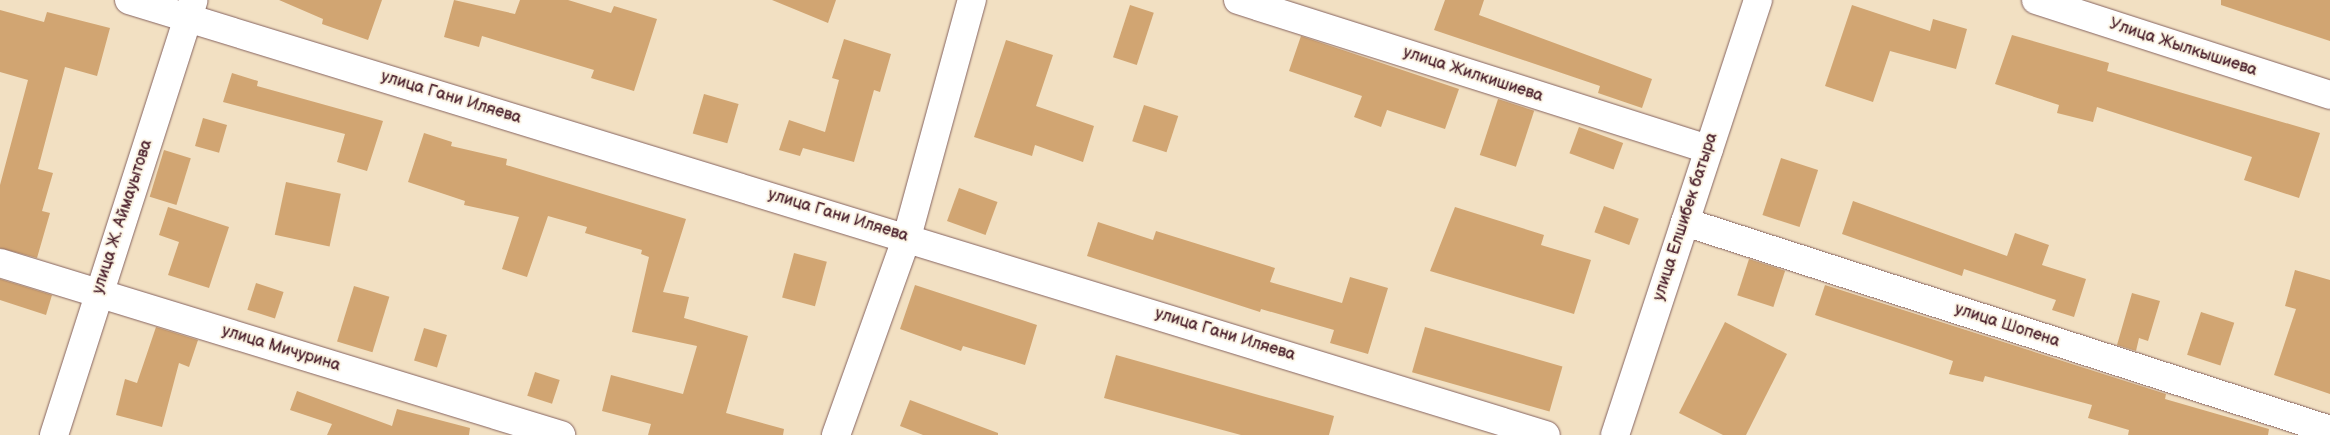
<!DOCTYPE html>
<meta charset="utf-8">
<style>
body{margin:0}
#map{position:relative;width:2330px;height:435px;overflow:hidden;background:#f2e0c2;font-family:"Balsamiq Sans",sans-serif}
div>[style]{position:absolute}
[style*='--x']{left:calc(var(--x)*1px);top:calc(var(--y)*1px);width:calc(var(--w)*1px);rotate:calc(var(--a)*1deg)}
.building>*{inset:0;background:#d1a572;transform-origin:0 0}
.roads{filter:drop-shadow(0 0 1px #856360) drop-shadow(0 0 1px #856360)}
.minor>*{height:28px;margin:-14px;padding:0 14px;transform-origin:14px;border-radius:14px;background:#fff}
.major>*{height:28px;margin:-14px;padding:0 14px;transform-origin:14px;border-radius:14px;background:#fff}
span{translate:-50% -50%;white-space:nowrap;text-align:center;line-height:1.15;-webkit-text-stroke:4px #fcf5e5;paint-order:stroke}
.street-label{font-size:16px;color:#4a1f2b}
</style>
<div id="map">
<div class="building">
<div style="clip-path:polygon(279px 0,382px 0,368px 40px,322px 24px,323px 19px)"></div>
<div style="clip-path:polygon(454px 0,515px 14px,520px 0,568px 0,611px 13px,614px 6px,657px 19px,634px 91px,591px 78px,594px 70px,482px 36px,479px 47px,444px 37px)"></div>
<div style="clip-path:polygon(772px 0,836px 0,828px 23px)"></div>
<div style="clip-path:polygon(1445px 0,1484px 0,1479px 15px,1652px 79px,1642px 108px,1598px 93px,1600px 86px,1434px 30px)"></div>
<div style="clip-path:polygon(2221px 0,2330px 0,2330px 41px,2221px 5px)"></div>
<div style="left:1130px;top:5px;width:25px;height:55px;rotate:18deg"></div>
<div style="clip-path:polygon(1852px 5px,1930px 31px,1933px 19px,1967px 29px,1956px 69px,1890px 51px,1873px 102px,1825px 86px)"></div>
<div style="clip-path:polygon(0 10px,44px 22px,47px 12px,110px 28px,97px 76px,65px 67px,38px 169px,53px 173px,42px 211px,50px 213px,37px 258px,0 248px,0 185px,28px 80px,0 72px)"></div>
<div style="clip-path:polygon(2012px 35px,2109px 63px,2107px 71px,2320px 133px,2299px 198px,2244px 180px,2252px 157px,2097px 107px,2093px 122px,2057px 113px,2059px 105px,1995px 84px)"></div>
<div style="clip-path:polygon(1301px 36px,1459px 89px,1445px 129px,1387px 110px,1381px 127px,1354px 117px,1362px 96px,1289px 71px)"></div>
<div style="clip-path:polygon(844px 39px,891px 54px,880px 92px,874px 90px,854px 162px,803px 148px,800px 156px,779px 150px,789px 120px,825px 132px,839px 80px,832px 78px)"></div>
<div style="clip-path:polygon(1006px 40px,1053px 55px,1036px 106px,1094px 126px,1083px 162px,1035px 145px,1032px 156px,974px 137px)"></div>
<div style="clip-path:polygon(232px 73px,258px 81px,257px 86px,383px 121px,367px 171px,337px 162px,345px 134px,223px 102px)"></div>
<div style="left:704px;top:94px;width:36px;height:41px;rotate:16deg"></div>
<div style="left:1498px;top:99px;width:38px;height:59px;rotate:18deg"></div>
<div style="left:1144px;top:105px;width:36px;height:38px;rotate:18deg"></div>
<div style="left:203px;top:118px;width:25px;height:29px;rotate:16deg"></div>
<div style="left:1579px;top:127px;width:47px;height:28px;rotate:20deg"></div>
<div style="clip-path:polygon(424px 133px,452px 142px,451px 146px,507px 159px,506px 165px,686px 219px,663px 292px,689px 297px,684px 318px,748px 336px,726px 413px,784px 429px,783px 435px,648px 435px,651px 424px,602px 411px,611px 375px,683px 394px,697px 346px,632px 332px,649px 257px,641px 254px,642px 250px,585px 233px,587px 227px,548px 216px,527px 277px,502px 269px,519px 217px,464px 205px,465px 201px,408px 182px)"></div>
<div style="left:164px;top:150px;width:28px;height:49px;rotate:17deg"></div>
<div style="left:1781px;top:158px;width:39px;height:60px;rotate:18deg"></div>
<div style="left:286px;top:182px;width:56px;height:54px;rotate:12deg"></div>
<div style="left:959px;top:188px;width:41px;height:35px;rotate:20deg"></div>
<div style="clip-path:polygon(1853px 201px,2007px 256px,2015px 233px,2049px 245px,2042px 265px,2086px 279px,2074px 317px,2052px 310px,2056px 300px,1964px 269px,1962px 276px,1842px 234px)"></div>
<div style="left:1604px;top:206px;width:37px;height:28px;rotate:20deg"></div>
<div style="clip-path:polygon(168px 207px,229px 227px,209px 288px,168px 275px,179px 242px,159px 235px)"></div>
<div style="clip-path:polygon(1455px 207px,1544px 235px,1541px 245px,1591px 260px,1574px 314px,1430px 271px)"></div>
<div style="clip-path:polygon(1098px 222px,1153px 240px,1156px 231px,1275px 268px,1270px 282px,1342px 303px,1350px 277px,1388px 288px,1368px 354px,1330px 343px,1334px 330px,1261px 309px,1260px 312px,1087px 256px)"></div>
<div style="left:794px;top:253px;width:34px;height:46px;rotate:15deg"></div>
<div style="left:1749px;top:259px;width:38px;height:38px;rotate:18deg"></div>
<div style="clip-path:polygon(2295px 270px,2330px 280px,2330px 394px,2274px 375px,2296px 309px,2285px 306px)"></div>
<div style="clip-path:polygon(0 279px,52px 295px,46px 315px,0 300px)"></div>
<div style="left:256px;top:283px;width:29px;height:28px;rotate:18deg"></div>
<div style="clip-path:polygon(915px 285px,1037px 325px,1025px 365px,963px 346px,961px 351px,900px 329px)"></div>
<div style="clip-path:polygon(1825px 285px,2166px 394px,2165px 399px,2269px 429px,2268px 435px,2128px 435px,2129px 430px,2088px 418px,2092px 405px,1985px 376px,1983px 382px,1949px 374px,1953px 361px,1815px 315px)"></div>
<div style="left:354px;top:286px;width:37px;height:58px;rotate:17deg"></div>
<div style="clip-path:polygon(2132px 293px,2160px 301px,2148px 341px,2139px 338px,2136px 351px,2117px 345px)"></div>
<div style="left:2201px;top:312px;width:35px;height:45px;rotate:18deg"></div>
<div style="clip-path:polygon(1725px 322px,1787px 354px,1746px 435px,1723px 435px,1679px 413px)"></div>
<div style="clip-path:polygon(156px 327px,198px 340px,189px 367px,179px 363px,162px 427px,116px 415px,125px 379px,137px 383px)"></div>
<div style="left:1425px;top:327px;width:143px;height:47px;rotate:16deg"></div>
<div style="left:424px;top:328px;width:24px;height:34px;rotate:17deg"></div>
<div style="clip-path:polygon(1116px 355px,1334px 416px,1329px 435px,1241px 435px,1104px 398px)"></div>
<div style="left:535px;top:372px;width:26px;height:25px;rotate:18deg"></div>
<div style="clip-path:polygon(297px 391px,392px 426px,397px 409px,470px 428px,469px 435px,327px 435px,332px 424px,290px 410px)"></div>
<div style="clip-path:polygon(910px 400px,998px 433px,998px 435px,923px 435px,900px 426px)"></div>
</div>
<div class="roads">
<div class="minor">
<div style="--x:129;--y:0;--w:1482;--a:17.07"></div>
<div style="--x:1238;--y:0;--w:494;--a:17.6"></div>
<div style="--x:2036;--y:0;--w:309;--a:17.9"></div>
<div style="--x:1685;--y:222;--w:678;--a:17.87"></div>
<div style="--x:0;--y:263;--w:587;--a:17.05"></div>
<div style="--x:54;--y:435;--w:456;--a:-72.2"></div>
<div style="--x:836;--y:435;--w:210;--a:-70.3"></div>
<div style="--x:907;--y:237;--w:246;--a:-74.7"></div>
</div>
<div class="major">
<div style="--x:1615;--y:435;--w:458;--a:-71.8"></div>
</div>
</div>
<div class="street-label">
<span style="left:2183px;top:48px;rotate:18deg">Улица Жылкышиева</span>
<span style="left:1473px;top:75px;rotate:18deg">улица Жилкишиева</span>
<span style="left:451px;top:98px;rotate:17deg">улица Гани Иляева</span>
<span style="left:838px;top:216px;rotate:17deg">улица Гани Иляева</span>
<span style="left:123px;top:217px;rotate:-72deg">улица Ж. Аймауытова</span>
<span style="left:1686px;top:217px;rotate:-72deg">улица Елшибек батыра</span>
<span style="left:2007px;top:326px;rotate:18deg">улица Шопена</span>
<span style="left:1225px;top:335px;rotate:17deg">улица Гани Иляева</span>
<span style="left:281px;top:349px;rotate:17deg">улица Мичурина</span>
</div>
</div>
